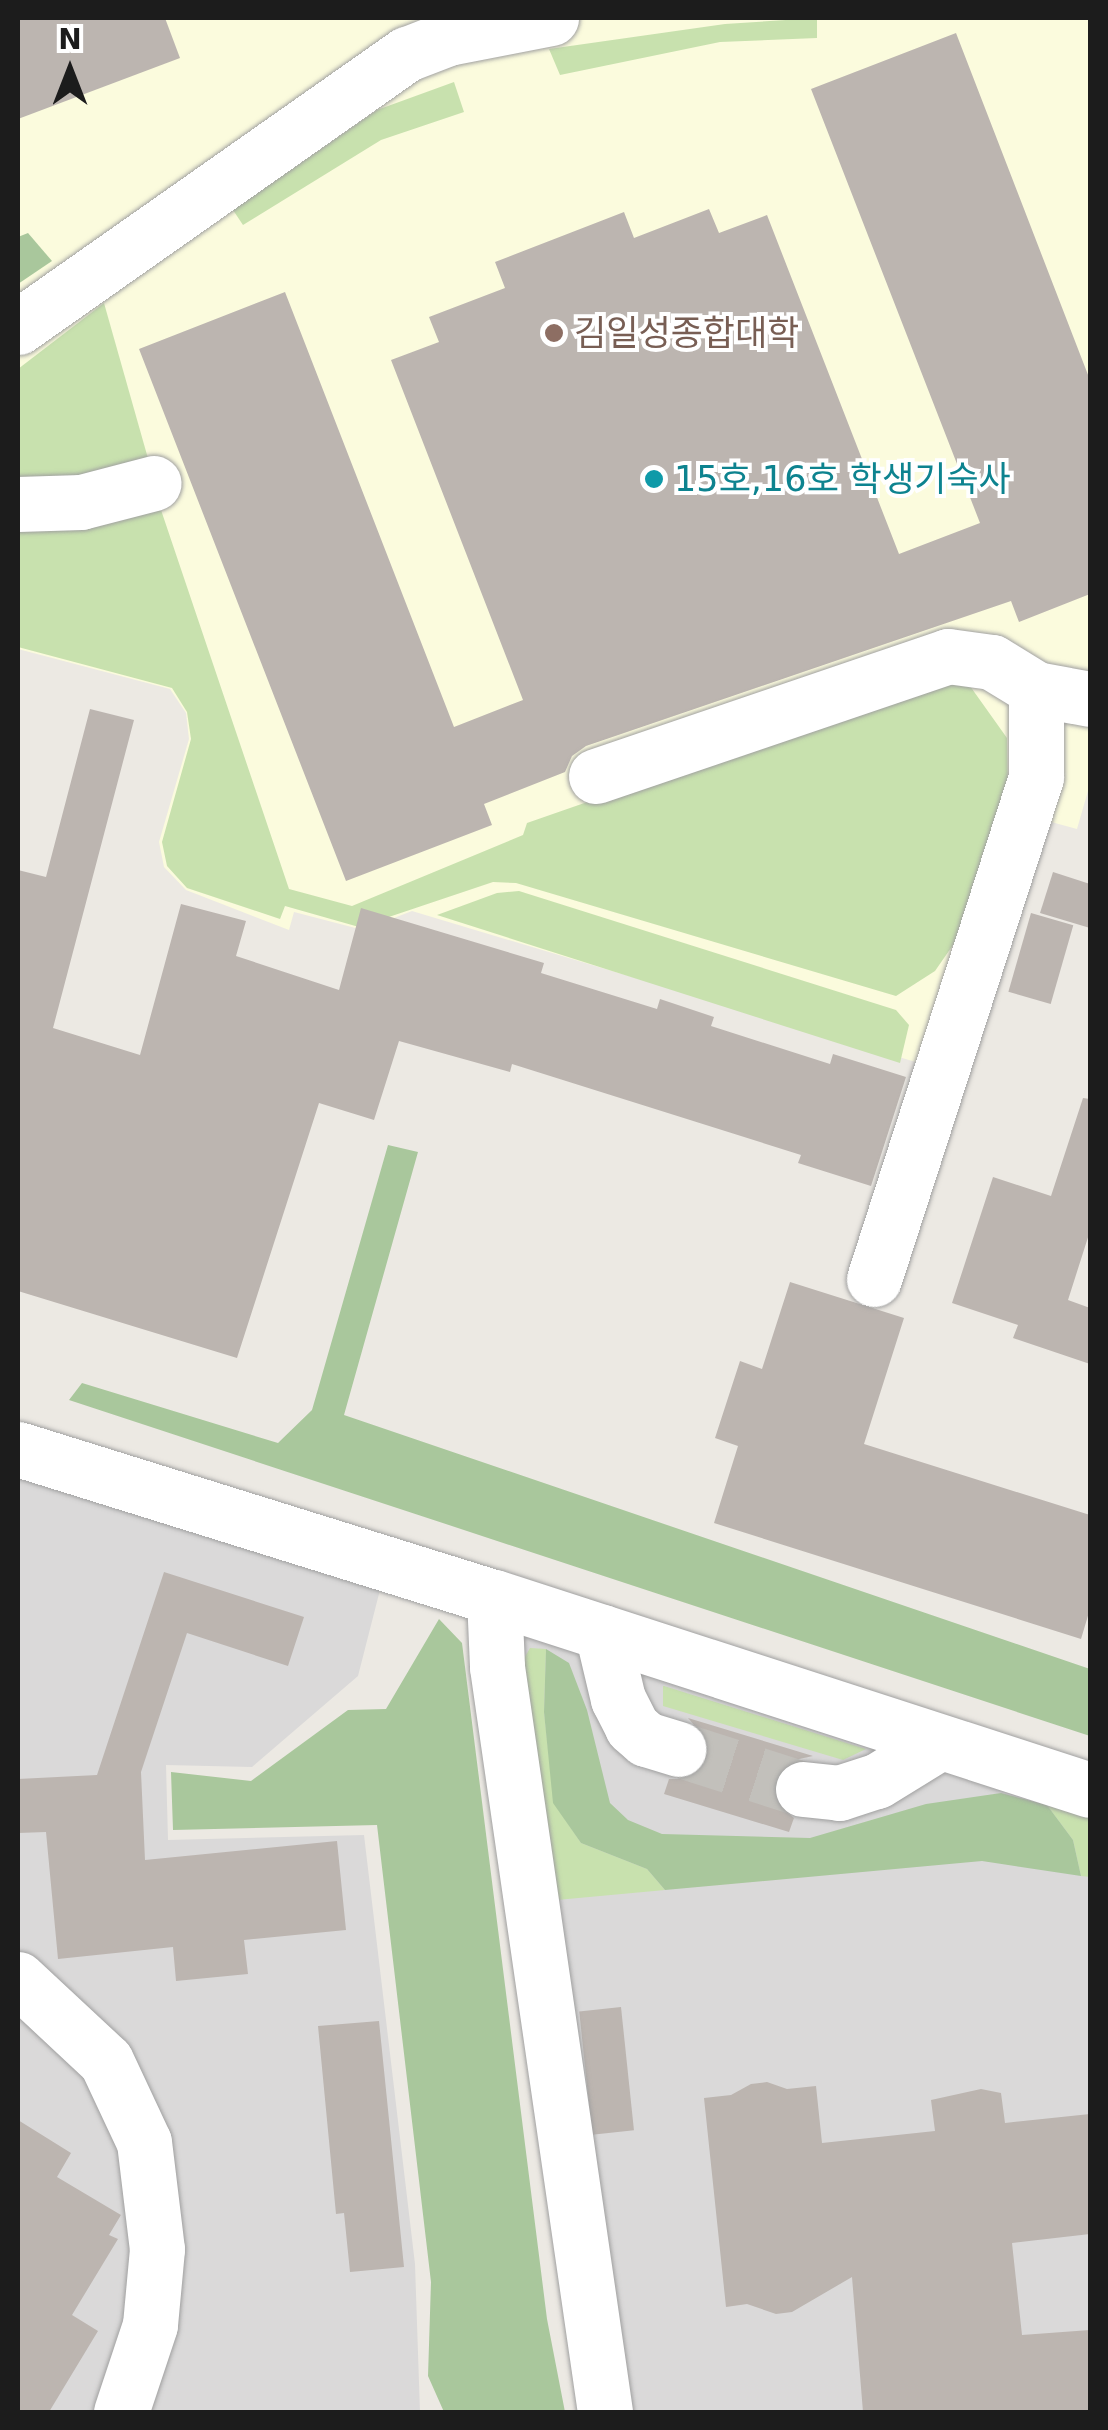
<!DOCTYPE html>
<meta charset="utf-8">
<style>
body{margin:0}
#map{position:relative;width:1108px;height:2430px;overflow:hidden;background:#ece9e3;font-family:"DejaVu Sans","Noto Sans KR",sans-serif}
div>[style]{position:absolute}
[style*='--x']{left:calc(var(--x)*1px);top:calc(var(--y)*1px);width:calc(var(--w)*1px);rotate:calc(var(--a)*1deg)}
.residential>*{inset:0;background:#dad9d9}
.education>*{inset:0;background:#fbfbdd}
.grass>*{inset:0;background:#c8e1ae}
.forest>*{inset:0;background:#a9c79c}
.building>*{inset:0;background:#bcb5b0;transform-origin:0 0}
.minor-tunnel>*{height:55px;margin-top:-27.5px;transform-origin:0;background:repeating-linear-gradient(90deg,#c2c0bb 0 55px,transparent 0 83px)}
.roads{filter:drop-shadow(0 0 2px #a0a0a0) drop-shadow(0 0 2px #a0a0a0)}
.minor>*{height:55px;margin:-27.5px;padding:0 27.5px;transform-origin:27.5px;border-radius:27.5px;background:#fff}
.dots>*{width:28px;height:28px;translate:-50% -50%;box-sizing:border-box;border:5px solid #fff;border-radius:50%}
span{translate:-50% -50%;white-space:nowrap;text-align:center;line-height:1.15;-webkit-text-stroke:8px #fff;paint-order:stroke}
.education-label{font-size:35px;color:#785e54}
.left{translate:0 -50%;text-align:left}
.culture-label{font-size:35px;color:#0d838f}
.frame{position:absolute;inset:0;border:20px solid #1c1c1c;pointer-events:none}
.north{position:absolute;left:20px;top:20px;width:100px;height:100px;-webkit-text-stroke:8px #fff;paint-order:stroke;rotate:0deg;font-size:28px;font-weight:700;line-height:40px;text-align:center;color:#1c1c1c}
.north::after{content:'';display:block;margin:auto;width:35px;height:45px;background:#1c1c1c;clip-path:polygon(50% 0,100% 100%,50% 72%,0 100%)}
</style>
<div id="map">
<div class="residential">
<div style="clip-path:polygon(18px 1475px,381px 1586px,358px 1676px,252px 1767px,166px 1765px,168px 1840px,364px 1835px,415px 2264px,420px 2412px,18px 2412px)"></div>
<div style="clip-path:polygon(525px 1633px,1090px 1814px,1090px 2412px,621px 2412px,516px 1663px)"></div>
</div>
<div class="education">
<div style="clip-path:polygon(18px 18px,1090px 18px,1090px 784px,1077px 829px,1044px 820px,959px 1075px,412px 911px,363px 930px,294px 912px,289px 930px,186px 890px,164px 867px,159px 842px,189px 739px,186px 713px,170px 689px,18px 649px)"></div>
</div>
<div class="grass">
<div style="clip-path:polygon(817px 18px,817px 38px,720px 42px,560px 75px,549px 49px,725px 24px)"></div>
<div style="clip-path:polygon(454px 82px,464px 112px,381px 140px,243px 225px,233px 210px,377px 110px)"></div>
<div style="clip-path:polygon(104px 303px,149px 462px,120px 472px,18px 481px,18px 369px)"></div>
<div style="clip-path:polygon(159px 504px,289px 889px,352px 906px,523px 835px,527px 823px,949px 676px,965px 679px,1007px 738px,1008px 798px,962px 932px,935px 971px,896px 996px,516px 883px,493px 882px,359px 927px,285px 906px,280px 919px,187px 888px,167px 866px,162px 842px,191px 739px,187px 712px,172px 688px,18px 647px,18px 526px)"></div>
<div style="clip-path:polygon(519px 891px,896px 1010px,909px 1025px,900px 1063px,437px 915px,497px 893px)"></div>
<div style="clip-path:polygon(530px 1648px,546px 1649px,544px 1712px,554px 1803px,581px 1843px,647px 1869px,665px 1890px,546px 1901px,522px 1662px)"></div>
<div style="clip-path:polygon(663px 1686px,664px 1686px,866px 1749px,843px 1760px,663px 1706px)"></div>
<div style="clip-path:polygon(1047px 1805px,1090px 1817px,1090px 1877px,1081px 1876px,1073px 1840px)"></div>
</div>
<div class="forest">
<div style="clip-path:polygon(28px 233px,52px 261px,18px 284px,18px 237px)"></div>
<div style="clip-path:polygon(388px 1145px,418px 1152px,344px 1415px,1090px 1669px,1090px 1736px,69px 1400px,82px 1383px,278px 1443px,312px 1410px)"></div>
<div style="clip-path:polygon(439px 1619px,462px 1643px,547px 2319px,565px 2412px,444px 2412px,428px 2376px,431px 2282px,377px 1825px,173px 1830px,171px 1772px,251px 1781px,348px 1710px,386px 1709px)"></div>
<div style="clip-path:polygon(546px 1649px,569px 1663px,587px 1710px,610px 1803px,628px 1820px,662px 1834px,810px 1838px,926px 1804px,1001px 1793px,1047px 1805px,1073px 1840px,1081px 1876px,982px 1861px,665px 1890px,647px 1869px,581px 1843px,553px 1803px,544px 1712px)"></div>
</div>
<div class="building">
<div style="clip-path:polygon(18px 18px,165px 18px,180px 58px,18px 119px)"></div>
<div style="clip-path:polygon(956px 33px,1090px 380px,1090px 594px,1019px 622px,1011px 601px,586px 746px,572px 756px,565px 772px,484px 804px,492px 825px,346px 881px,139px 349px,285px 292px,454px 727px,523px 700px,391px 360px,439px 342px,429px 317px,505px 288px,495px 262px,624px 212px,634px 238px,709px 209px,719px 233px,767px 215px,899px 554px,980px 523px,811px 89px)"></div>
<div style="clip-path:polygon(90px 709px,134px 720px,53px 1028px,140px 1055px,181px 904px,246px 921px,236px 956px,339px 990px,361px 908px,544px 963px,541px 973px,657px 1009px,660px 999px,714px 1017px,711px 1026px,830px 1064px,833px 1054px,906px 1077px,871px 1186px,798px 1163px,801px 1155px,512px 1064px,510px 1072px,399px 1041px,374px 1120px,319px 1103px,237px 1358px,18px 1291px,18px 870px,46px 877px)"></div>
<div style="clip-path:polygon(1053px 872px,1090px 884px,1090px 928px,1040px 913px)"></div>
<div style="left:1031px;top:913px;width:44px;height:82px;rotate:16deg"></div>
<div style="clip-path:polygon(1083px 1098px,1090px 1099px,1090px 1231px,1068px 1300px,1090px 1308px,1090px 1364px,1013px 1338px,1018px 1325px,952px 1303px,993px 1177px,1051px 1196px)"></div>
<div style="clip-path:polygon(790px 1282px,904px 1318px,864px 1444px,1090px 1515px,1090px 1609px,1081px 1639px,714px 1523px,738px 1446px,715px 1438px,740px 1361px,762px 1369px)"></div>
<div style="clip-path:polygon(164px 1572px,304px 1617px,288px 1666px,187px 1633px,141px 1772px,145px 1860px,337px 1841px,346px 1930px,244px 1940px,248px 1974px,176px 1981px,173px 1947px,58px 1959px,46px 1832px,18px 1833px,18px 1779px,97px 1775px)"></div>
<div style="clip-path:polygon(688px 1718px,813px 1756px,790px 1761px,778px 1770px,772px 1785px,775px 1802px,794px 1818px,789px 1832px,664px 1794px,669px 1779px,686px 1779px,698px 1773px,707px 1759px,708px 1741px)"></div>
<div style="left:621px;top:2007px;width:124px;height:42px;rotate:84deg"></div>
<div style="clip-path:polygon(379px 2021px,404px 2267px,350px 2272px,344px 2213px,336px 2214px,318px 2026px)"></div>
<div style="clip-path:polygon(767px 2082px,787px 2089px,816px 2086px,822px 2143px,935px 2131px,931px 2100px,981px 2089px,1001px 2093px,1005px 2123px,1090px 2114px,1090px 2234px,1012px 2243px,1022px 2335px,1090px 2330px,1090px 2412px,863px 2412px,852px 2277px,792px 2312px,776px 2314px,747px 2304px,726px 2307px,704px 2098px,731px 2095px,751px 2084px)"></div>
<div style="clip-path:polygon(18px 2120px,71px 2153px,57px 2177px,121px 2215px,109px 2235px,118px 2239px,72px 2315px,98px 2331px,49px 2412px,18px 2412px)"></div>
</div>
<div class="minor-tunnel">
<div style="--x:678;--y:1749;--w:131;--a:17.7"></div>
</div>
<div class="roads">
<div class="minor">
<div style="--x:18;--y:327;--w:475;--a:-35.1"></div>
<div style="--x:407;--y:54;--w:44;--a:-21.3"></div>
<div style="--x:448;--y:38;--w:105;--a:-11"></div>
<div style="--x:18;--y:504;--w:63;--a:-1.8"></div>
<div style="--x:81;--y:502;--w:75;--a:-14.6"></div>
<div style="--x:596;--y:776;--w:372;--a:-18.8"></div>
<div style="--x:948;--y:656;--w:44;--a:7.8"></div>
<div style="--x:992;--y:662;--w:52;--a:31.5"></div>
<div style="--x:1036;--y:689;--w:55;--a:10.5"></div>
<div style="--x:874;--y:1279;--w:527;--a:-72.11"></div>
<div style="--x:1036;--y:777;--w:88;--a:-90"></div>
<div style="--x:18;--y:1449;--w:498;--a:17.3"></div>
<div style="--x:494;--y:1597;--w:626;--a:17.94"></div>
<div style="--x:494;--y:1597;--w:70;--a:87.5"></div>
<div style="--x:497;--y:1667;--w:753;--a:81.75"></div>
<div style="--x:602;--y:1632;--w:69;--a:76.6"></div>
<div style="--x:618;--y:1699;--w:31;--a:63"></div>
<div style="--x:632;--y:1727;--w:18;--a:41"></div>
<div style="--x:646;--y:1739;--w:34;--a:17"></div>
<div style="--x:803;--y:1789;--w:36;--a:6"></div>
<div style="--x:839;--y:1793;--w:40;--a:-18"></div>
<div style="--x:877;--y:1781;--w:74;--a:-31.8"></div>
<div style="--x:18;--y:1979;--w:120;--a:43"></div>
<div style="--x:106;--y:2061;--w:89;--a:64.9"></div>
<div style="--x:144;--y:2142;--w:108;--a:83.1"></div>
<div style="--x:157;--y:2249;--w:76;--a:95.3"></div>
<div style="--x:150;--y:2325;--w:92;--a:108.4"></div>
</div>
</div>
<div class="dots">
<div style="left:554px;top:333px;background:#8d6e63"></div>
<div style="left:654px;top:479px;background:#0f9aa8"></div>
</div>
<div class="education-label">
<span class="left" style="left:574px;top:333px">김일성종합대학</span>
</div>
<div class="culture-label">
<span class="left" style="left:674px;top:479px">15호,16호 학생기숙사</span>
</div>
<div class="frame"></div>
<div class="north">N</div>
</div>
